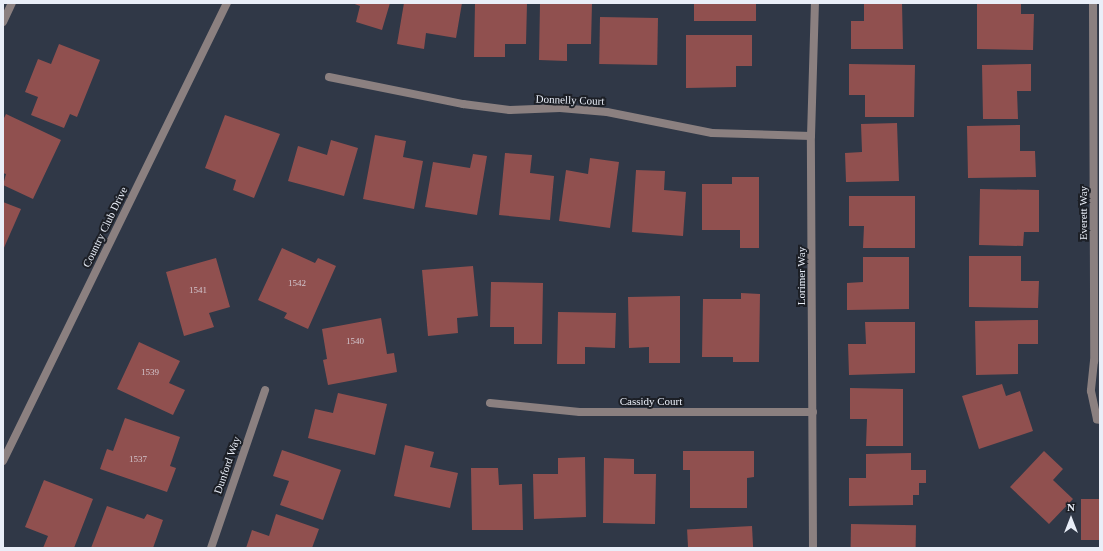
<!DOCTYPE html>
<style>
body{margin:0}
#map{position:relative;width:1103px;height:551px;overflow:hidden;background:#303847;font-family:"Times New Roman",serif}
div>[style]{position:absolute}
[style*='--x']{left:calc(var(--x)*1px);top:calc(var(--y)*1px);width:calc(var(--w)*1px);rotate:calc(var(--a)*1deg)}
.building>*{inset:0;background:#90504f;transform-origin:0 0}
.minor>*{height:8px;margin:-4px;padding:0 4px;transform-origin:4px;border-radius:4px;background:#8b8080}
.tertiary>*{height:8px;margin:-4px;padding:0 4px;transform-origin:4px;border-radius:4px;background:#8b8080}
span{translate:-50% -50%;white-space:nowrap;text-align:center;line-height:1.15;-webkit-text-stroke:4px #1c1f26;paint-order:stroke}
.number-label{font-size:9px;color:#d3c6ce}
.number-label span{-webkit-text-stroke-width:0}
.street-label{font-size:11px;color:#e9eef8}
.frame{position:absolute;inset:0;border:4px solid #e9eef8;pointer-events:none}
.north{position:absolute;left:1051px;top:499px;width:40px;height:40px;-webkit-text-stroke:3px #1c1f26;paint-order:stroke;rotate:0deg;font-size:11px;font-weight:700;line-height:16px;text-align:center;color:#e9eef8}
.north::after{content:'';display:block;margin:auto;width:14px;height:18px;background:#e9eef8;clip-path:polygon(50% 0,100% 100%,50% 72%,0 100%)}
</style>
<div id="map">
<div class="building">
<div style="clip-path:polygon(352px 3px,390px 3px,382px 30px,356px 22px,360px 6px)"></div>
<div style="clip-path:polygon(404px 3px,462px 3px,456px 38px,426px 33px,424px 49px,397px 44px)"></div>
<div style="clip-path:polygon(475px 3px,527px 3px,526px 44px,505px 44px,505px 57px,474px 57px)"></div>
<div style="clip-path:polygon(540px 3px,592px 3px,591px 44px,567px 44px,567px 61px,539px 60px)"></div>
<div style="left:694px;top:3px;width:62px;height:18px"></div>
<div style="clip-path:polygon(864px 3px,902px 3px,903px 49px,851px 49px,851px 21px,864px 21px)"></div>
<div style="clip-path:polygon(977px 3px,1021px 3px,1021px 14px,1034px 14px,1033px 50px,977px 49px)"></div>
<div style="left:600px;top:17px;width:58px;height:47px;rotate:1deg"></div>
<div style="clip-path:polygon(686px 35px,752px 35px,752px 66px,736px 66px,736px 87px,686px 88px)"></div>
<div style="clip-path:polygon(59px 44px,100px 60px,77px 117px,70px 114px,64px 128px,31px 115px,38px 97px,25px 92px,38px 59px,51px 64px)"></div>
<div style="clip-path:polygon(849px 64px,915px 65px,914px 117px,865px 117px,865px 95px,849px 95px)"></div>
<div style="clip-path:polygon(1031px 64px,1031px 91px,1017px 91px,1018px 119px,983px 119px,982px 65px)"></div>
<div style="clip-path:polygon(6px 114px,61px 140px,33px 199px,3px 185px,6px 174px,3px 173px,3px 120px)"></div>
<div style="clip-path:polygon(225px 115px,280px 134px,254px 198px,233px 190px,236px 180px,205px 168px)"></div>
<div style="clip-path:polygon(897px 123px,899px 181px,846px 182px,845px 153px,862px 152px,861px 124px)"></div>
<div style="clip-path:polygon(1020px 125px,1020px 151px,1035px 151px,1036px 177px,968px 178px,967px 126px)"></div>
<div style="clip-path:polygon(375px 135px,406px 141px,403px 157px,423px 161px,414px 209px,363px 199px)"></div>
<div style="clip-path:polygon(331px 140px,358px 148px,344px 196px,288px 181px,298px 146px,327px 155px)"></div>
<div style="clip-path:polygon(505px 153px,532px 155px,530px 173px,554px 176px,550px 220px,499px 215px)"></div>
<div style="clip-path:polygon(473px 154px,487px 156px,477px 215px,425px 207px,433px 162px,470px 168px)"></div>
<div style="clip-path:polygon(590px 158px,619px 162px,610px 228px,559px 221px,566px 170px,588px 174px)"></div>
<div style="clip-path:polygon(636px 170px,665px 171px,664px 190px,686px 192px,683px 236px,632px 232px)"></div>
<div style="clip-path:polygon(732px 177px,759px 177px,759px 248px,740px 248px,740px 230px,702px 230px,702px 184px,732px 184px)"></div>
<div style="clip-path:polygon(980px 189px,1039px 190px,1039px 232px,1024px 232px,1023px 246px,979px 245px)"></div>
<div style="clip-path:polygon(849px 196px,915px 196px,915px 248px,863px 248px,864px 226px,849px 226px)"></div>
<div style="clip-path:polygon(3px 202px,21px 209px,3px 250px)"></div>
<div style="clip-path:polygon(282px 248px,315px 263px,318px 258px,336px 266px,308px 329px,284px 318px,287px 313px,258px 300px)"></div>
<div style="clip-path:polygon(969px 256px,1021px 256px,1021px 281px,1039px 281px,1038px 308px,969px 307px)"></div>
<div style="clip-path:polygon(863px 257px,909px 257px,909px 309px,847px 310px,847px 283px,863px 282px)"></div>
<div style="clip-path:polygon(216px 258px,230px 307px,209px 313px,214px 327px,184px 336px,166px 272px)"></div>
<div style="clip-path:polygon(473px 266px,478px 316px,457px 318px,458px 333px,428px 336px,422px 270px)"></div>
<div style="clip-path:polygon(491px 282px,543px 283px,542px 344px,514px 344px,514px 327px,490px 327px)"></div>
<div style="clip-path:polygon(741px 293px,760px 294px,759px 362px,733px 362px,733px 357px,702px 357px,703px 299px,741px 299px)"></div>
<div style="clip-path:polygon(680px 296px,680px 363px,649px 363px,649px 347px,629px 348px,628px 297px)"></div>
<div style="clip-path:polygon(558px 312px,616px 313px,615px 348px,585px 347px,585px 364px,557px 364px)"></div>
<div style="clip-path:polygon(381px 318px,387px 354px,394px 353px,397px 372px,328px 385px,323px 360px,327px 359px,322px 329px)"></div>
<div style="clip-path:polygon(1038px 320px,1038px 344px,1018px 344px,1018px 374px,976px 375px,975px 321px)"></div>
<div style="clip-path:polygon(865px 322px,915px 322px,915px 373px,849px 375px,848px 344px,866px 344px)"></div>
<div style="clip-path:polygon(139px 342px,180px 361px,169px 383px,185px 390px,173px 415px,117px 389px)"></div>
<div style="clip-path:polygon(1002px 384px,1006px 396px,1020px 391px,1033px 431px,979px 449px,962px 396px)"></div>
<div style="clip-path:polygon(850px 388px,903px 389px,903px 446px,866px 446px,867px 419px,850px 419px)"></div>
<div style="clip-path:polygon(338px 393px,387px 404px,375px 455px,308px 438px,315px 409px,333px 413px)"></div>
<div style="clip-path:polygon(125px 418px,180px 437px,170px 466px,176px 468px,167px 492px,100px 469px,107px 449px,113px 451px)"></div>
<div style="clip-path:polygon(405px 445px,434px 452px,430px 467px,458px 473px,450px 508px,394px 496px)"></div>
<div style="clip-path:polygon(282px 450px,341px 470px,323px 520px,280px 505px,289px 481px,273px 476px)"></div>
<div style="clip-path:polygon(683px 451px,754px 451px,754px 477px,747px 478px,747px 508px,690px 508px,690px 470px,683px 470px)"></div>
<div style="clip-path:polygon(1044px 451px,1063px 469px,1053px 480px,1073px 499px,1049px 524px,1010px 487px)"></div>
<div style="clip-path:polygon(911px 453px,911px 470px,926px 470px,926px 483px,919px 483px,919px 495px,913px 495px,913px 505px,849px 506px,849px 478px,866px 478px,866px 454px)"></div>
<div style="clip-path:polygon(585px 457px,586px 517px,534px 519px,533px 474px,558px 474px,558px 458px)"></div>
<div style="clip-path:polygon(604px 458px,634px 459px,634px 474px,656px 474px,655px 524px,603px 523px)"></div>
<div style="clip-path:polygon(471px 468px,498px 468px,499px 485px,522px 484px,523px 530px,472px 530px)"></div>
<div style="clip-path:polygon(44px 480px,93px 499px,74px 548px,43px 548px,48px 536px,25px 527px)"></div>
<div style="left:1081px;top:499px;width:19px;height:41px"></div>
<div style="clip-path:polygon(107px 506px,144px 519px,147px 514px,163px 520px,153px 548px,91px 548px)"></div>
<div style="clip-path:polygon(276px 514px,319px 529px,312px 548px,246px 548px,252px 530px,269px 536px)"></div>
<div style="left:851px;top:524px;width:65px;height:24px;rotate:1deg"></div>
<div style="left:752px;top:526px;width:22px;height:65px;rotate:87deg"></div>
</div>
<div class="minor">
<div style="--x:1093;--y:3;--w:358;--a:89.8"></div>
<div style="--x:1094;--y:361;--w:30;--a:96"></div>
<div style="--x:1091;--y:391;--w:29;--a:78"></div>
<div style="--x:1097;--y:419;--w:3;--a:18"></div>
<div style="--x:3;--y:22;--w:21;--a:-65"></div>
<div style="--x:329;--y:77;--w:137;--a:11.4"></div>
<div style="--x:463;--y:104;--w:47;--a:7.3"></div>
<div style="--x:510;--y:110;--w:50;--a:-2.3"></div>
<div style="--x:560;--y:108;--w:47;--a:4.9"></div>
<div style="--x:607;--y:112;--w:107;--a:11.3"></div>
<div style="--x:712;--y:133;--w:99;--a:1.7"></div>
<div style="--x:490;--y:403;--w:90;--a:5.7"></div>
<div style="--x:580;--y:412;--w:233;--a:0"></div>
<div style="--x:211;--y:548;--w:167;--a:-71.1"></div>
<div style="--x:813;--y:548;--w:412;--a:-90.3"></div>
<div style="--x:811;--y:136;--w:133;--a:-88.3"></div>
</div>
<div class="tertiary">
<div style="--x:3;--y:461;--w:510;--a:-63.94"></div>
</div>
<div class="number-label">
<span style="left:297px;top:283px">1542</span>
<span style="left:198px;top:290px">1541</span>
<span style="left:355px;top:341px">1540</span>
<span style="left:150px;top:372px">1539</span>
<span style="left:138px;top:459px">1537</span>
</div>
<div class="street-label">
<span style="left:570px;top:100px;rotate:2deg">Donnelly Court</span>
<span style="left:1083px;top:213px;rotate:-90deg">Everett Way</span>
<span style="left:105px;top:227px;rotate:-64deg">Country Club Drive</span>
<span style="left:801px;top:276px;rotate:-90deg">Lorimer Way</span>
<span style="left:651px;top:401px">Cassidy Court</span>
<span style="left:227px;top:465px;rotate:-71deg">Dunford Way</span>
</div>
<div class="frame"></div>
<div class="north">N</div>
</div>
